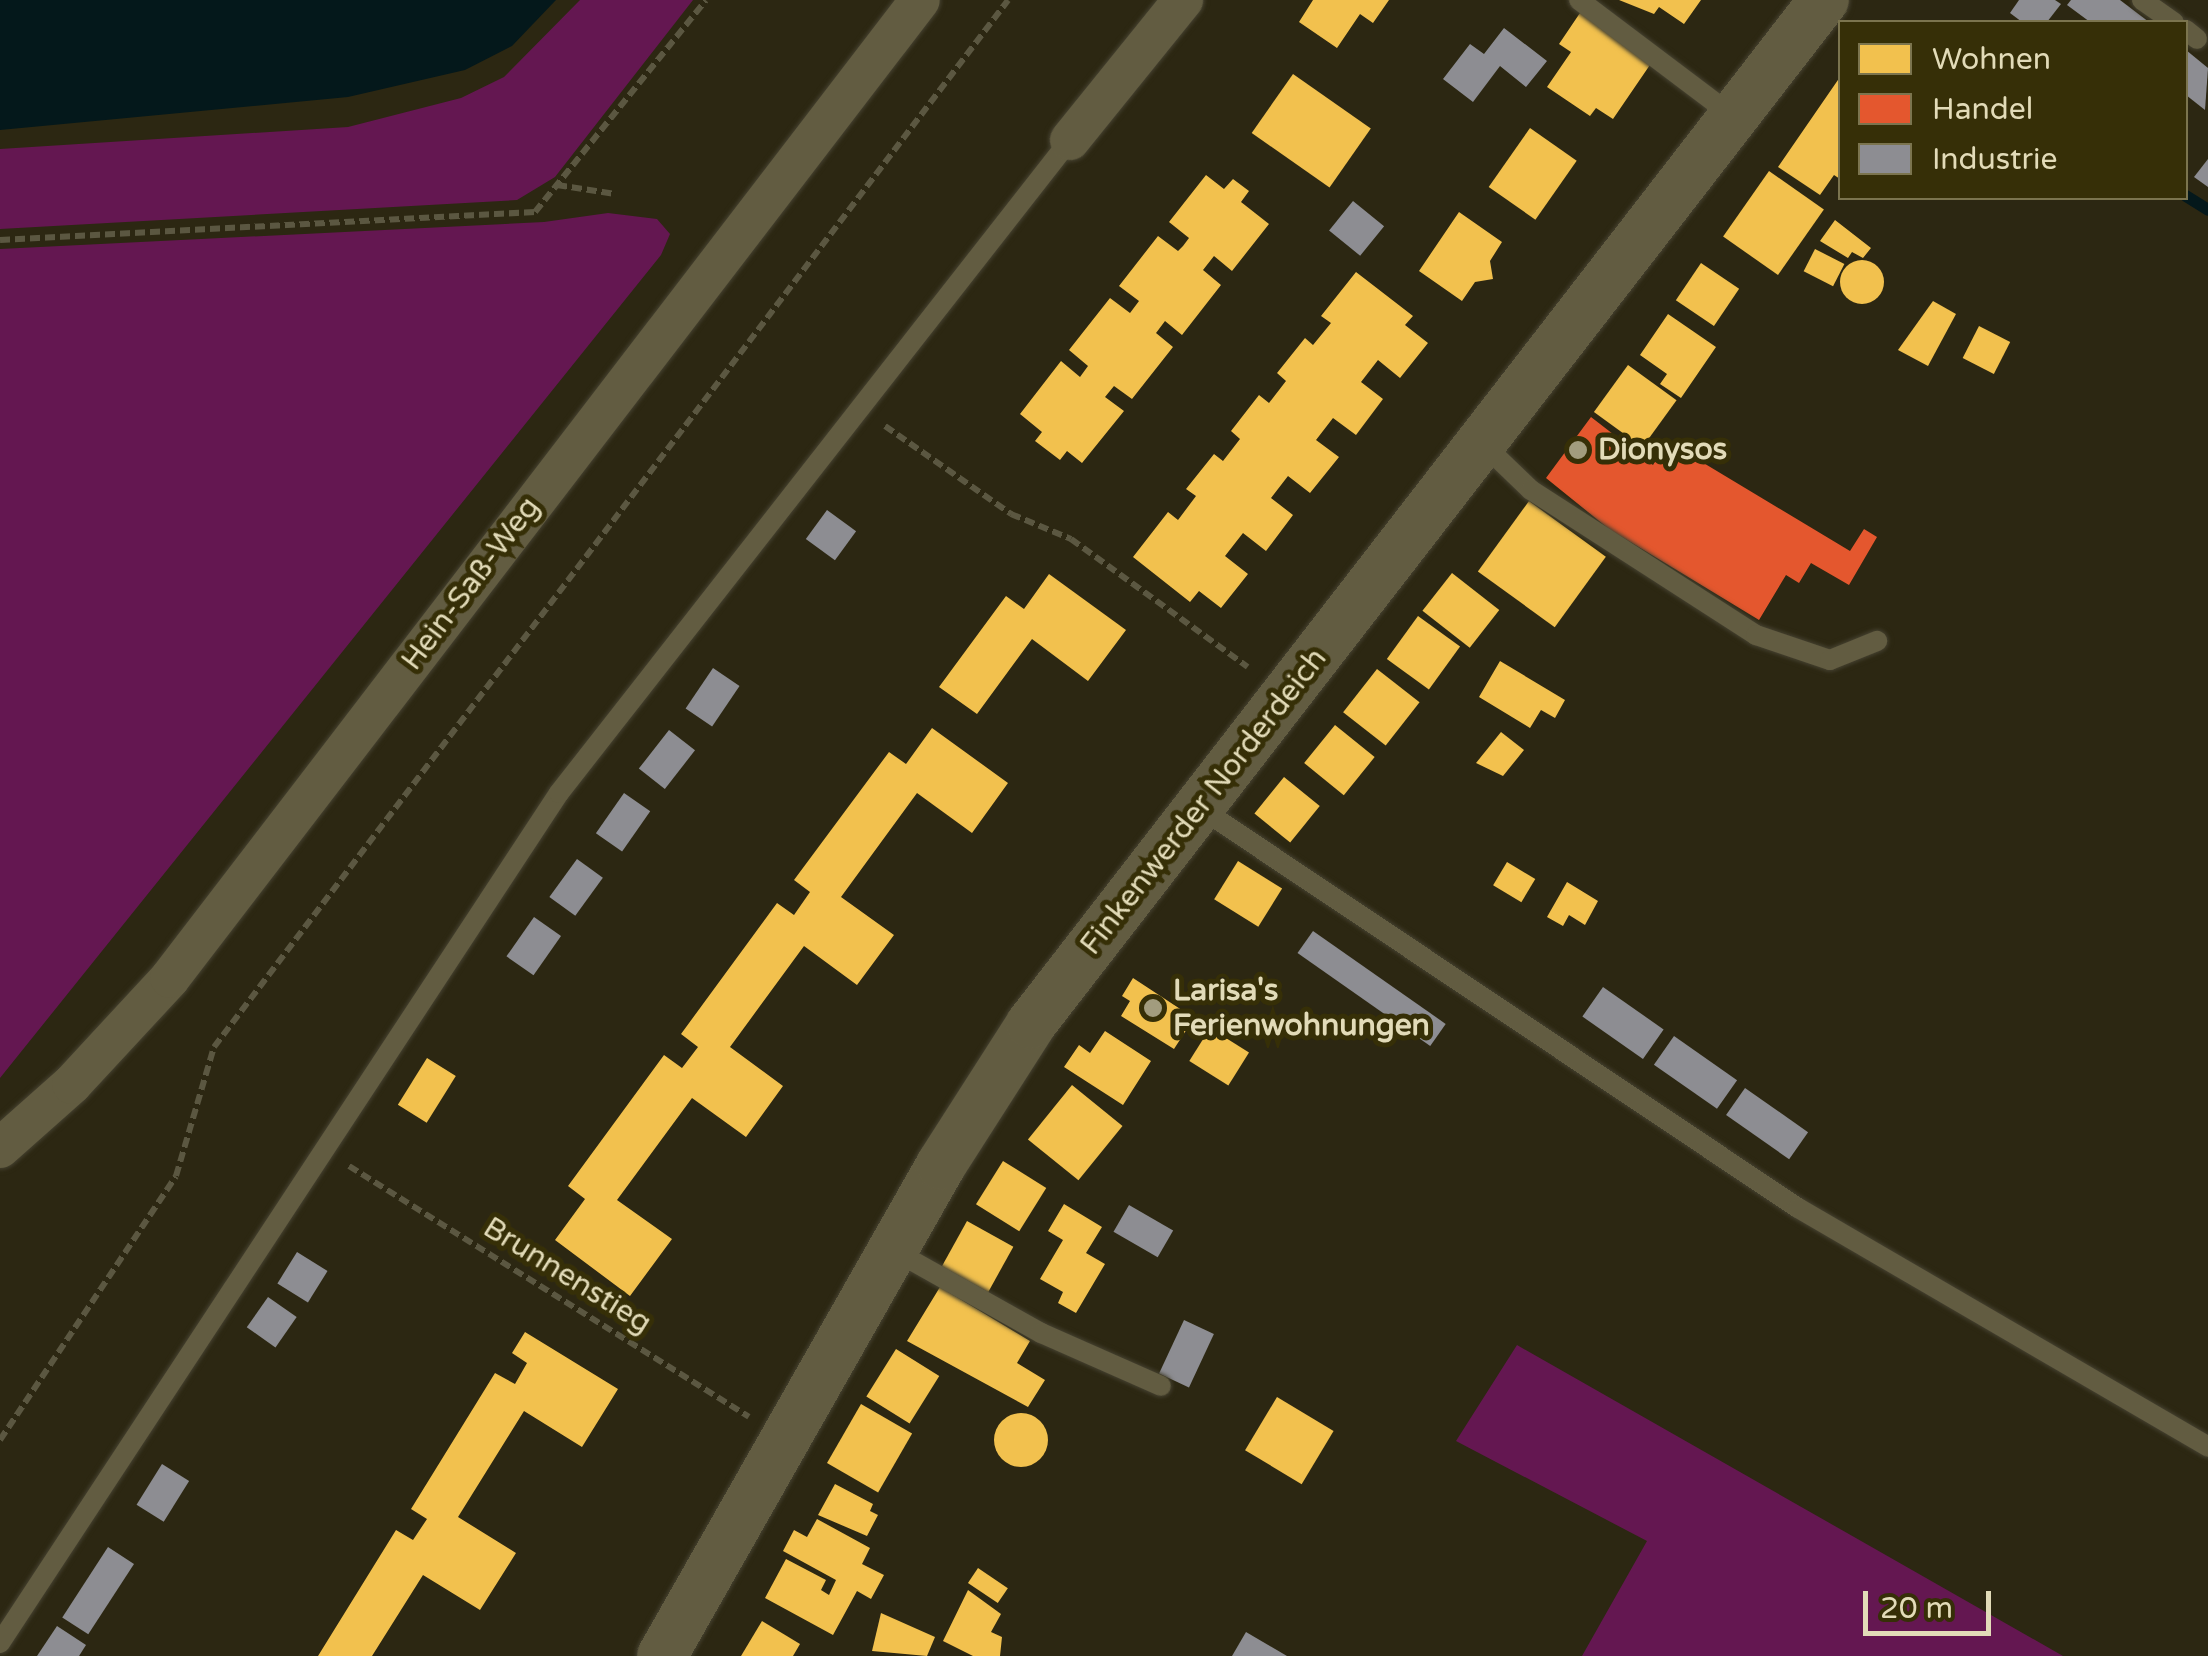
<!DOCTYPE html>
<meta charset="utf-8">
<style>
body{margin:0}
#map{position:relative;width:2208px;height:1656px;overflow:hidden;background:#2c2712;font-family:"Varela Round",sans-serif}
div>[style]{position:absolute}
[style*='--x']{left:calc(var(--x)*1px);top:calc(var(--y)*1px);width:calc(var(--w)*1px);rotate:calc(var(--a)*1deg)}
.green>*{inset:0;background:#641751}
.water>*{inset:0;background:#04181b}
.homes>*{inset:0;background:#f2c14e;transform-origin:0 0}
.round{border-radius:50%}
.shops>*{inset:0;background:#e4572e}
.industry>*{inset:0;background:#8d8d92;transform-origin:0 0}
.stream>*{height:12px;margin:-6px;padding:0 6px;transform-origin:6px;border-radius:6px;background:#04181b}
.path>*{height:6px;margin-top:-3px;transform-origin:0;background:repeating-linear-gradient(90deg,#5b5741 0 10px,transparent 0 15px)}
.roads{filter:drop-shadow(0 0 2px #454130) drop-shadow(0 0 2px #454130)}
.service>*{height:20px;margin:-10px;padding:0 10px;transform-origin:10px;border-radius:10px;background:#625c41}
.minor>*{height:40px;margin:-20px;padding:0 20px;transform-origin:20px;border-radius:20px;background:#625c41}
.tertiary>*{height:50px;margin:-25px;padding:0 25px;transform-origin:25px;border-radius:25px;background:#625c41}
.dots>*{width:28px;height:28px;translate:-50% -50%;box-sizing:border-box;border:5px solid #362f07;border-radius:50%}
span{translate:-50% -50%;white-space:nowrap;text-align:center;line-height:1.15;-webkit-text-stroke:10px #362f07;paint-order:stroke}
.poi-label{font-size:30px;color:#e2dbb8;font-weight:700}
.left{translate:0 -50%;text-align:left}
.street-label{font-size:30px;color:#e2dbb8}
.legend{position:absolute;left:1838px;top:20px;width:350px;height:180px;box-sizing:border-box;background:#362f07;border:2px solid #7b744e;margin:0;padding:12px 18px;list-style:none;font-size:30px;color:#e2dbb8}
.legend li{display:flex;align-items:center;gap:20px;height:50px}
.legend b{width:50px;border:2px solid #7b744e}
.scale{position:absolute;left:1863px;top:1591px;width:128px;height:45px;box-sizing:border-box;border:5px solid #e2dbb8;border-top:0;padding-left:12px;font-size:30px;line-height:35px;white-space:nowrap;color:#e2dbb8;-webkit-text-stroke:8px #362f07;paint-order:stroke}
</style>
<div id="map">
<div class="green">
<div style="clip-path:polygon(580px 0,693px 0,555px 177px,517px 200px,0 229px,0 149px,348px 127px,461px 98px,504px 77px)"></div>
<div style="clip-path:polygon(608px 213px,657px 219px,670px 234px,661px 255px,0 1078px,0 249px,544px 222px)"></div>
<div style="clip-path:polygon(1517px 1345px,2063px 1656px,1582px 1656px,1647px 1541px,1456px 1441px)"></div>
</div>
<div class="water">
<div style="clip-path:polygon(0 0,556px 0,512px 46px,465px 70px,348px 97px,0 130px)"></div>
</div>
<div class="homes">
<div style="clip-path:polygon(1313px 0,1389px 0,1373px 23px,1360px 14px,1337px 48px,1299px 22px)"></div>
<div style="clip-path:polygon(1619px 0,1701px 0,1684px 24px,1659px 7px,1654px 14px)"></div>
<div style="clip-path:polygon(1582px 10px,1654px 59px,1613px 119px,1596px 108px,1590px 116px,1547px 87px,1571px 52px,1559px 44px)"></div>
<div style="left:1293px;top:74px;width:95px;height:72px;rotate:35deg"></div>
<div style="clip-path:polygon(1840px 77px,1840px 179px,1834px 175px,1820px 195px,1778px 167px)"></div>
<div style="left:1530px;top:128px;width:57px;height:72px;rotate:35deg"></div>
<div style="left:1769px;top:171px;width:67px;height:80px;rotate:35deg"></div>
<div style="clip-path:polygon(1206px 175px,1224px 189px,1233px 179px,1249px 191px,1241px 202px,1269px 224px,1232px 271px,1214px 256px,1203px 270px,1221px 285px,1182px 335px,1165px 321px,1156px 333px,1173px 347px,1132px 399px,1114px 386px,1105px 397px,1124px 411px,1082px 463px,1067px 451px,1060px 460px,1035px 441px,1042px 432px,1020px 414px,1061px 361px,1080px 377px,1088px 366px,1069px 350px,1110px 298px,1130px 313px,1139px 301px,1119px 286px,1158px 236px,1178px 251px,1183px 246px,1189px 238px,1169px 222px)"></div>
<div style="clip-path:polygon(1459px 212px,1502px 242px,1490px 261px,1493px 279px,1475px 282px,1462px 301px,1419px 271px)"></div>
<div style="clip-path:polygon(1835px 220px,1871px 248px,1863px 258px,1852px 252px,1848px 258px,1820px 241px)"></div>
<div style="left:1815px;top:249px;width:33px;height:25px;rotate:27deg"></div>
<div class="round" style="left:1840px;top:260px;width:44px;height:44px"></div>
<div style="left:1701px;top:263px;width:46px;height:45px;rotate:34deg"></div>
<div style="clip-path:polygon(1356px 272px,1413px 316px,1405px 325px,1428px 343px,1400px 378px,1378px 360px,1361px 382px,1383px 399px,1356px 435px,1333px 418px,1316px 440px,1339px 457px,1310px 493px,1288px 476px,1271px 498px,1293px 515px,1266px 551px,1243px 533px,1225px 556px,1248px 574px,1221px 608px,1199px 591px,1190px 602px,1133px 557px,1168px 512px,1178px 520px,1196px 496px,1186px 489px,1214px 454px,1223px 461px,1240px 439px,1231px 431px,1259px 395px,1269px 403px,1286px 381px,1277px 373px,1305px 338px,1313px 345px,1331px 323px,1321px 316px)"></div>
<div style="clip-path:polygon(1933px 301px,1956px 314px,1928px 366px,1898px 350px)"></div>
<div style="clip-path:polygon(1668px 314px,1716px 347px,1681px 398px,1660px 384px,1667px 374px,1640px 355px)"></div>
<div style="left:1979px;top:326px;width:35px;height:36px;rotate:27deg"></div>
<div style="left:1628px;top:365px;width:60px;height:58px;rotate:36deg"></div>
<div style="left:1529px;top:501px;width:95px;height:87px;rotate:36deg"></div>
<div style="left:1452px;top:573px;width:60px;height:48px;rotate:38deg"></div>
<div style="clip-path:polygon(1049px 574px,1126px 630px,1088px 681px,1032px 639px,977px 714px,939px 687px,1006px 596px,1024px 609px)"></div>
<div style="left:1418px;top:616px;width:52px;height:53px;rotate:36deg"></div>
<div style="clip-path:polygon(1500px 661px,1565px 700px,1555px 718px,1541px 710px,1530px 728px,1479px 697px)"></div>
<div style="left:1377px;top:669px;width:54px;height:55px;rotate:38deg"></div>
<div style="left:1335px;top:725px;width:51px;height:49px;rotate:39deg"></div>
<div style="clip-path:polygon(932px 728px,1008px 783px,972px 833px,917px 793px,841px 897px,894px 935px,857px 985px,804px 946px,730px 1047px,783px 1086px,746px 1137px,692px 1098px,617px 1200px,672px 1239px,630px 1296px,555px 1240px,585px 1199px,568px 1186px,664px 1055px,682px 1068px,698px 1047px,681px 1034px,777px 903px,794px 915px,810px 892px,794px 880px,889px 752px,906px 764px)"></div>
<div style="clip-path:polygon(1501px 732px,1524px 750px,1503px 776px,1476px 763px)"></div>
<div style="left:1284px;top:777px;width:46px;height:47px;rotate:39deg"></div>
<div style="left:1238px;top:861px;width:52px;height:45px;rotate:32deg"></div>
<div style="left:1507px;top:862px;width:33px;height:27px;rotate:31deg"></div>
<div style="clip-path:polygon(1567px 882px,1598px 901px,1585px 925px,1569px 915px,1563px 926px,1547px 917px)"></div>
<div style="clip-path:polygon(1133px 978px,1194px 1018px,1174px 1049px,1121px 1016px,1130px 1001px,1122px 996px)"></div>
<div style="left:1210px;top:1028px;width:46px;height:39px;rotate:32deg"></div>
<div style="clip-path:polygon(1105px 1031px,1151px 1061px,1123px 1105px,1064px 1067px,1079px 1045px,1090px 1053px)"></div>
<div style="left:427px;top:1058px;width:34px;height:55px;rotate:32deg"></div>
<div style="left:1072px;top:1085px;width:65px;height:70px;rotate:39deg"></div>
<div style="left:1003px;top:1161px;width:51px;height:51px;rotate:32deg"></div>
<div style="clip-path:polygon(1064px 1204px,1102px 1227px,1086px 1253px,1105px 1264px,1076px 1313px,1058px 1303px,1063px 1292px,1040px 1279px,1063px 1240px,1048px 1231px)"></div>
<div style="left:967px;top:1221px;width:53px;height:52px;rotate:29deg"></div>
<div style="clip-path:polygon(940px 1287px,1030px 1341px,1017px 1363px,1045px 1380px,1028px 1407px,907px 1341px)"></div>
<div style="clip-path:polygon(525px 1332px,618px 1389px,582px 1447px,524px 1411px,463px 1509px,458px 1517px,516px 1553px,480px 1610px,423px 1575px,372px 1656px,318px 1656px,396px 1530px,413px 1540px,427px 1519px,411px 1509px,495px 1373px,515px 1384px,527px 1363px,512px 1353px)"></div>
<div style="left:896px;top:1349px;width:51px;height:56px;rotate:32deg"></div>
<div style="left:1277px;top:1397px;width:66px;height:62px;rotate:31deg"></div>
<div style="left:861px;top:1404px;width:59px;height:68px;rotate:30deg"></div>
<div class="round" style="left:994px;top:1413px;width:54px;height:54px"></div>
<div style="clip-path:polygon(835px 1484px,873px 1504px,870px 1511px,878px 1515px,867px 1536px,818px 1515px)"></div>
<div style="clip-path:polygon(817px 1519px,870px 1548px,862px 1564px,884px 1575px,871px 1599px,857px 1591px,833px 1635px,765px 1598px,786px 1559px,826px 1580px,821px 1590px,829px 1595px,836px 1580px,783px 1551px,794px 1530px,807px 1537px)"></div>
<div style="left:978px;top:1568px;width:36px;height:18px;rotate:34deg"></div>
<div style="clip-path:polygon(968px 1590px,1001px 1614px,991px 1632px,1002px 1637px,1000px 1656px,973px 1656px,943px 1641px)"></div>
<div style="clip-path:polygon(881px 1613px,935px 1637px,927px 1656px,872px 1651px)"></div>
<div style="clip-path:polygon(762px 1621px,800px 1644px,793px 1656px,741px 1656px)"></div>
</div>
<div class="shops">
<div style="clip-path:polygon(1591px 417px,1653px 465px,1667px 441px,1850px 551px,1864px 529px,1877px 537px,1849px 585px,1811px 563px,1799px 583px,1786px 575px,1759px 620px,1609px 529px,1546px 478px)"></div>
</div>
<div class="industry">
<div style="clip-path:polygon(2019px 0,2055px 0,2061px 4px,2047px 22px,2022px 22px,2010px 13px)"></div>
<div style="clip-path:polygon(2071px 0,2120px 0,2149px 22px,2090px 22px,2067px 5px)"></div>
<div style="clip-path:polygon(1504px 28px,1547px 61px,1526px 87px,1500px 66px,1473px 102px,1443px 79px,1470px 44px,1484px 54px)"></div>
<div style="clip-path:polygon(2186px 50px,2208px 68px,2205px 110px,2186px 95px)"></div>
<div style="clip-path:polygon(2208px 159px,2208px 187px,2194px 177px)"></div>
<div style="left:1353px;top:201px;width:40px;height:38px;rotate:39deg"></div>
<div style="left:827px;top:510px;width:36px;height:36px;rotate:36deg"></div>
<div style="left:713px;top:668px;width:32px;height:49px;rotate:34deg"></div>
<div style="left:669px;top:730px;width:33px;height:49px;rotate:38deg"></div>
<div style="left:624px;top:793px;width:32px;height:49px;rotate:35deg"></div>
<div style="left:577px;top:859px;width:32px;height:47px;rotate:36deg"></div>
<div style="left:534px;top:917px;width:33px;height:48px;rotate:35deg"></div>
<div style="left:1313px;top:931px;width:162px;height:27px;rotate:35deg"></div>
<div style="left:1603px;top:987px;width:74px;height:36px;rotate:35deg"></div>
<div style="left:1674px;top:1036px;width:77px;height:35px;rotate:35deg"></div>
<div style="left:1745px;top:1088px;width:77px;height:33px;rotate:35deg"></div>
<div style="left:1129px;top:1205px;width:51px;height:31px;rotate:30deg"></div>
<div style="left:297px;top:1252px;width:36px;height:37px;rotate:32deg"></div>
<div style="left:268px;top:1297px;width:35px;height:37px;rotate:35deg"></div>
<div style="left:1184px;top:1320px;width:33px;height:59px;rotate:25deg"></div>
<div style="left:162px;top:1464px;width:32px;height:48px;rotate:32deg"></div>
<div style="left:108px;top:1547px;width:31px;height:84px;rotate:33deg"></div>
<div style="clip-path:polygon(57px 1626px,86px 1645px,79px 1656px,37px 1656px)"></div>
<div style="clip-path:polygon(1246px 1632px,1287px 1656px,1232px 1656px)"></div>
</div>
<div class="stream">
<div style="--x:2186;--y:196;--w:26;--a:32"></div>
</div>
<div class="path">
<div style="--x:557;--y:185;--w:59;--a:8.8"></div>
<div style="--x:0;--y:240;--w:536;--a:-3"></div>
<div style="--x:535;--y:212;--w:272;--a:-51.1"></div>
<div style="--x:885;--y:426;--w:154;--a:34.9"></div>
<div style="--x:1011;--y:514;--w:65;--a:22.6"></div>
<div style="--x:1071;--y:539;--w:218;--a:35.9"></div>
<div style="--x:349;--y:1166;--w:472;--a:32.1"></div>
<div style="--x:0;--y:1440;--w:317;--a:-56.3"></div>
<div style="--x:176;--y:1176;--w:134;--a:-73.6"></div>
<div style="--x:214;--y:1047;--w:1314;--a:-52.82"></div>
</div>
<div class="roads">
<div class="service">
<div style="--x:1579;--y:0;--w:193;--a:37"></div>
<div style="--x:2142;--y:0;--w:39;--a:35"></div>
<div style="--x:2186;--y:30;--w:14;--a:39"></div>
<div style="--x:1484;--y:445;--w:65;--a:43.8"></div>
<div style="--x:1531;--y:490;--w:268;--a:32.8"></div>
<div style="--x:1756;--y:635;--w:78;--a:18.7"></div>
<div style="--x:1830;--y:660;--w:51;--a:-22"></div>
<div style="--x:1200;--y:808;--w:719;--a:33.78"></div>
<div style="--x:1798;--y:1208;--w:475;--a:30.2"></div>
<div style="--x:893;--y:1250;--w:170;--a:29.3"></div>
<div style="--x:1041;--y:1333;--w:131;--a:23.8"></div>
<div style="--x:0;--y:1643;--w:1017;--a:-56.67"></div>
<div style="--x:559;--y:793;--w:829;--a:-51.96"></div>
</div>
<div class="minor">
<div style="--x:1070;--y:140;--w:180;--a:-51.1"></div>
<div style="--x:0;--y:1148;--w:96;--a:-41.6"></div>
<div style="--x:72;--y:1084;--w:144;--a:-47.2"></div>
<div style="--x:170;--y:978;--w:1232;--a:-52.52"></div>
</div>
<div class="tertiary">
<div style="--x:662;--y:1656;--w:565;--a:-60.39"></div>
<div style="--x:941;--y:1165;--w:167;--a:-57.4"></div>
<div style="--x:1031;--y:1024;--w:1295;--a:-52.25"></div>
</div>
</div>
<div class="dots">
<div style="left:1578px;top:450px;background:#a29c7e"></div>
<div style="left:1153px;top:1008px;background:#a29c7e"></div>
</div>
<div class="poi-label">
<span class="left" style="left:1598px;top:450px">Dionysos</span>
<span class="left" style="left:1173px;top:1008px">Larisa's<br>Ferienwohnungen</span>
</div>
<div class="street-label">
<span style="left:471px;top:584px;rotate:-53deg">Hein-Saß-Weg</span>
<span style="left:1204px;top:802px;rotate:-52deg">Finkenwerder Norderdeich</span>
<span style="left:567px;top:1276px;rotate:32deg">Brunnenstieg</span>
</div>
<ul class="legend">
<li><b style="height:28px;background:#f2c14e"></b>Wohnen</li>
<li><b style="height:28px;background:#e4572e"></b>Handel</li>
<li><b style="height:28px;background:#8d8d92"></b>Industrie</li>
</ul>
<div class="scale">20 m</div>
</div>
